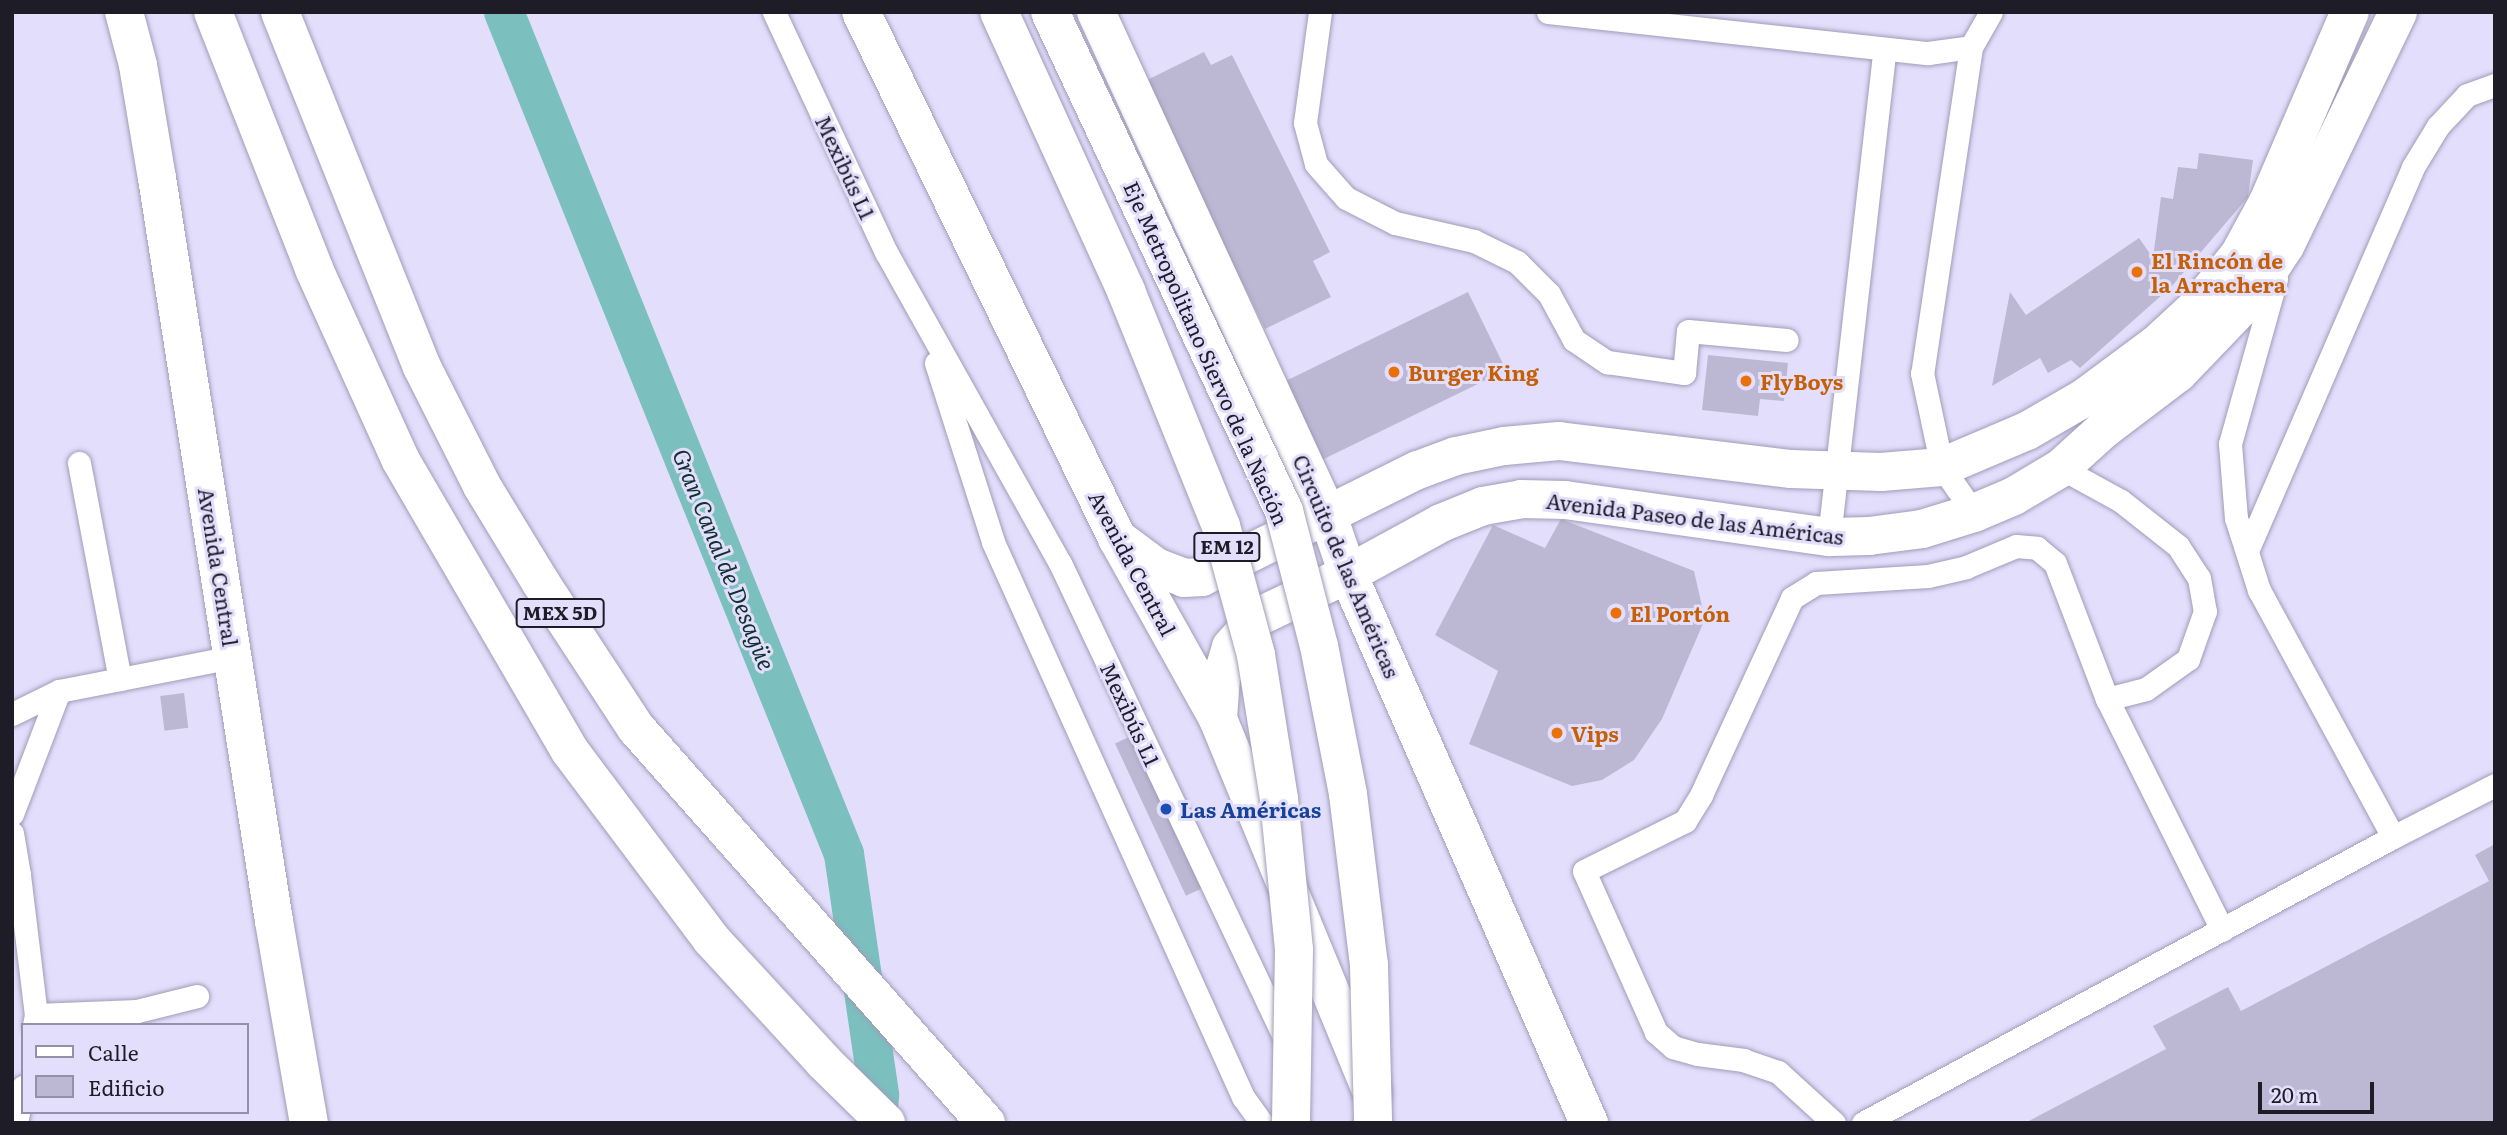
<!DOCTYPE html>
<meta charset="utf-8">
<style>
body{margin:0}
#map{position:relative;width:2507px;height:1135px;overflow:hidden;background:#e2defc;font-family:Literata,serif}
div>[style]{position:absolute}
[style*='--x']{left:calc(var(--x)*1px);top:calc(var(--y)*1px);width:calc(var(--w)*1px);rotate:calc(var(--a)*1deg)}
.canal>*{height:40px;margin:-20px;padding:0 20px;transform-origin:20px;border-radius:20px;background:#7bbfbf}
.building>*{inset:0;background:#bcb8d4;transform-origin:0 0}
.roads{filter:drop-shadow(0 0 2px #a09cb8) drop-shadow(0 0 2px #a09cb8)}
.service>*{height:23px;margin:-11.5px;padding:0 11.5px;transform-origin:11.5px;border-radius:11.5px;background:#fff}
.secondary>*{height:38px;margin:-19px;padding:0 19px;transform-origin:19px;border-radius:19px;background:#fff}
.trunk>*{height:38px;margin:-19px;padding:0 19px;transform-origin:19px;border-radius:19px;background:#fff}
.motorway>*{height:38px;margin:-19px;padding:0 19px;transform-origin:19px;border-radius:19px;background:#fff}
.bridges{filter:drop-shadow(0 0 2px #a09cb8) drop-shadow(0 0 2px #a09cb8)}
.motorway-bridge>*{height:38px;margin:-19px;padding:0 19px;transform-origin:19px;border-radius:19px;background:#fff}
.dots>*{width:19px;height:19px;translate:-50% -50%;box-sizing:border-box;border:4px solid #e2defc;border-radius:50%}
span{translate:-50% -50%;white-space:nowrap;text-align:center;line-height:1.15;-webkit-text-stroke:6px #e2defc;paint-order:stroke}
.shield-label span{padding:2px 5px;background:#e2defc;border:2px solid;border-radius:5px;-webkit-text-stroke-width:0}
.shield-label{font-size:19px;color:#1e1c27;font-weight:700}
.street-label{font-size:21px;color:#1e1c27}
.food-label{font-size:21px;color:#c56008;font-weight:700}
.left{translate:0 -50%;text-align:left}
.transit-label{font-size:21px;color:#164399;font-weight:700}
.water-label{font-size:23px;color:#0f3131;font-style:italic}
.frame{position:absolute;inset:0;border:14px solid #1e1c27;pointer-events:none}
.legend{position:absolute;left:21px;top:1023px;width:228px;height:91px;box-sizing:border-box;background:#e2defc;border:2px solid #9490a7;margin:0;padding:9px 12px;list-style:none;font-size:21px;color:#1e1c27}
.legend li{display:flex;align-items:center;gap:14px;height:35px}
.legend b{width:35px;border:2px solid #9490a7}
.scale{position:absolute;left:2258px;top:1082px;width:116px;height:32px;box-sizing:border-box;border:4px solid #1e1c27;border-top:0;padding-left:9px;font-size:21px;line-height:24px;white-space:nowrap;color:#1e1c27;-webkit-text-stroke:5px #e2defc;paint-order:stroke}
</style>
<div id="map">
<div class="canal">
<div style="--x:504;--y:12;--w:908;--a:68.01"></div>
<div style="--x:844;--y:854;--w:244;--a:81.7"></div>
<div style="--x:879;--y:1095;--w:28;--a:94"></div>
</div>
<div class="building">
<div style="clip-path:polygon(1204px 52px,1211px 65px,1232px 55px,1330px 252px,1313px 261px,1331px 297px,1265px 329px,1143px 82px)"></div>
<div style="clip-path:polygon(2199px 153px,2253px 160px,2248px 197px,2172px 286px,2080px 368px,2071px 360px,2048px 373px,2040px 358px,1992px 386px,2010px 292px,2026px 315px,2139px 238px,2153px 258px,2161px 197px,2173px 199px,2178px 167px,2197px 169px)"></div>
<div style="left:1468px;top:292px;width:87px;height:204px;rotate:64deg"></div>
<div style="clip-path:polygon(1708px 355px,1788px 363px,1784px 401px,1760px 399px,1758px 416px,1702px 410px)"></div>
<div style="clip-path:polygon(1561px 519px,1694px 571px,1705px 619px,1662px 719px,1634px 760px,1602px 780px,1572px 786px,1469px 744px,1498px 671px,1435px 635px,1493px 525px,1545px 548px)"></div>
<div style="left:184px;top:693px;width:35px;height:24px;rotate:83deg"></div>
<div style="left:1144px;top:730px;width:168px;height:32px;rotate:65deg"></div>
<div style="clip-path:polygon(2495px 844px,2495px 1123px,2025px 1123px,2166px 1049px,2153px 1026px,2228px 987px,2241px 1011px,2489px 881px,2475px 855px)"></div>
</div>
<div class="roads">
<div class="service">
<div style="--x:774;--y:12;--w:265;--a:65"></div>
<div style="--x:886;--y:252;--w:356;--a:60.8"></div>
<div style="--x:1060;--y:563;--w:531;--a:64.69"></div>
<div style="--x:1320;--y:12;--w:112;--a:97.7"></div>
<div style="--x:1305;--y:123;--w:42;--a:75"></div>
<div style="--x:1316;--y:164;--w:45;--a:48.6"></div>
<div style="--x:1346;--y:198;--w:55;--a:27"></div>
<div style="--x:1395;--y:223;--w:81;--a:12.8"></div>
<div style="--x:1474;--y:241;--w:48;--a:26"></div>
<div style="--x:1517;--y:262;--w:45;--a:45"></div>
<div style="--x:1549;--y:294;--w:52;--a:61.5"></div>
<div style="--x:1574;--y:340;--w:40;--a:34"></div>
<div style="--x:1607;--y:362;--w:78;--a:8.1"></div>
<div style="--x:1684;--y:373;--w:42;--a:-84.6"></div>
<div style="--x:1688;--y:331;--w:99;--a:5.2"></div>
<div style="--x:1548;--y:12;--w:382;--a:6.2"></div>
<div style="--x:1928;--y:53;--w:43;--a:-7.9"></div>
<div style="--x:1971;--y:47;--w:40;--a:-60.3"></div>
<div style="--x:1971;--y:47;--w:330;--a:98.5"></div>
<div style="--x:1922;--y:373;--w:96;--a:78"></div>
<div style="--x:1942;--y:467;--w:56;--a:55.2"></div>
<div style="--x:2276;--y:279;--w:171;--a:105.6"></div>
<div style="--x:2230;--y:444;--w:74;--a:85.4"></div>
<div style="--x:2236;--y:518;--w:76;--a:72.3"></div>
<div style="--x:2259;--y:590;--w:281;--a:61.5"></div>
<div style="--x:936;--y:363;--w:188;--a:72.3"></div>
<div style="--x:993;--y:542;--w:609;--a:65.75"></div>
<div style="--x:1243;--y:1097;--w:32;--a:54"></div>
<div style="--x:79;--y:463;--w:220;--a:79.3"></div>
<div style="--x:2061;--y:468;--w:68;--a:28.8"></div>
<div style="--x:2121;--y:501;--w:73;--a:38.3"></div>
<div style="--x:2178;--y:546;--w:38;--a:57"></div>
<div style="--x:2199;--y:578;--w:34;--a:80"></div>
<div style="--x:2205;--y:611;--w:51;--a:109.5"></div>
<div style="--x:2188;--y:659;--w:52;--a:144.5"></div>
<div style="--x:2146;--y:689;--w:40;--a:165.6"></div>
<div style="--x:1829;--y:537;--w:491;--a:-83.5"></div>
<div style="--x:2247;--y:551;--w:418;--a:-66.6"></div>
<div style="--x:2413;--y:167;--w:48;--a:-58.6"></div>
<div style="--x:2438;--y:126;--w:42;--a:-46.9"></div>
<div style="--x:2467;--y:95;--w:30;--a:-20"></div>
<div style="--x:12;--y:714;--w:52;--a:-26.1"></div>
<div style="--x:59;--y:691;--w:177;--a:-11.1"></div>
<div style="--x:12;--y:814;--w:132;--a:-69.1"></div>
<div style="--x:12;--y:833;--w:43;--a:80.5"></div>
<div style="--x:19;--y:875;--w:11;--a:131"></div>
<div style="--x:19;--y:875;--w:141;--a:83.1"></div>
<div style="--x:36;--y:1015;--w:10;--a:101"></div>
<div style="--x:36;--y:1015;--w:101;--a:-2.3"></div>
<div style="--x:137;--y:1011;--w:62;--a:-14"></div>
<div style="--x:16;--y:1123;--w:37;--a:-79"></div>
<div style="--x:1834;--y:1123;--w:76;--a:-137.7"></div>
<div style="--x:1778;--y:1072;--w:36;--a:-161"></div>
<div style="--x:1744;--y:1060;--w:47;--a:-172.7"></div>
<div style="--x:1697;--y:1054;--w:25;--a:-164"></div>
<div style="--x:1673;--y:1047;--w:23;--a:-139"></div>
<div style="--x:1656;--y:1032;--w:176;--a:-114.1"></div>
<div style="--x:1584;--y:871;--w:113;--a:-26.3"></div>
<div style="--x:1685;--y:821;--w:31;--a:-58"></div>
<div style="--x:1701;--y:795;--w:217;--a:-65.2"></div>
<div style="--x:1792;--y:598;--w:28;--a:-32"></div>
<div style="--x:1816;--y:583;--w:112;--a:-3.6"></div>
<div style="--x:1928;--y:576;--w:39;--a:-13"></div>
<div style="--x:1966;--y:567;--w:54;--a:-22.8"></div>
<div style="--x:2016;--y:546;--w:21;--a:5"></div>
<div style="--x:2037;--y:548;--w:23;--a:40"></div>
<div style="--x:2055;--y:563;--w:146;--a:69.1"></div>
<div style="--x:2107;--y:699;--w:258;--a:63.5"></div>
<div style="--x:1863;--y:1123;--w:602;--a:-28.35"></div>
<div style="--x:2393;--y:837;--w:114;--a:-27"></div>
</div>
<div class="secondary">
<div style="--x:1096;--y:12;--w:555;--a:65.28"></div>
<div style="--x:1328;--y:516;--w:61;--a:71"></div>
<div style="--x:1348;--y:574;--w:600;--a:66.3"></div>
<div style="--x:1117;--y:538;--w:49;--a:36.6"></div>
<div style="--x:1156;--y:567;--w:30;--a:21"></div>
<div style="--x:1184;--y:578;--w:18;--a:-3"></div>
<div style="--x:1202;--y:577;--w:241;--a:-26.4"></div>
<div style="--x:1418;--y:470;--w:40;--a:-20.2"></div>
<div style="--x:1456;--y:456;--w:49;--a:-11.8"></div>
<div style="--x:1504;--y:446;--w:55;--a:-5.2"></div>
<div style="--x:1559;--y:441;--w:234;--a:6.9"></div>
<div style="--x:1791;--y:469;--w:90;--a:1.9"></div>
<div style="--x:1881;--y:472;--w:61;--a:-4.7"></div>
<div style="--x:1942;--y:467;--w:92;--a:-23"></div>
<div style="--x:2027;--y:431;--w:66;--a:-30.1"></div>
<div style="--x:2084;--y:398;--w:91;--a:-36.5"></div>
<div style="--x:2157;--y:344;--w:53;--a:-42.7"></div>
<div style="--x:2196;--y:308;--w:68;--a:-50.9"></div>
<div style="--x:2239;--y:255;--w:60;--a:-61.3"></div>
<div style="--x:2268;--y:202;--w:207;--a:-66.7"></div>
<div style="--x:1218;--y:719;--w:39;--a:-86"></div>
<div style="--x:1221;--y:680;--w:34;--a:-73"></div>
<div style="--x:1231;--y:647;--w:40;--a:-48"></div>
<div style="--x:1258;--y:617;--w:100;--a:-25.5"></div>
<div style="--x:1348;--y:574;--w:106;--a:-28.7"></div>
<div style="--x:1441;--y:523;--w:45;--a:-22"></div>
<div style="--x:1483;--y:506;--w:39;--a:-10"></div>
<div style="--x:1521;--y:499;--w:44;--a:1.3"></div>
<div style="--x:1565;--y:500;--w:267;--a:8"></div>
<div style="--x:1829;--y:537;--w:40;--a:-1.4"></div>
<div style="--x:1869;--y:536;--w:53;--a:-7.5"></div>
<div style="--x:1922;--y:529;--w:54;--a:-17.1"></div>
<div style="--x:1974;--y:513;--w:43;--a:-23"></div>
<div style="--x:2014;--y:496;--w:55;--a:-30.8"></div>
<div style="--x:2061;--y:468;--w:58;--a:-42.2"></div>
<div style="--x:2104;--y:429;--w:93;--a:-37.1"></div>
<div style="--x:2178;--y:373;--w:107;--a:-46.1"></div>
<div style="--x:2252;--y:296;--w:60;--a:-56.6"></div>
<div style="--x:2285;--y:246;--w:260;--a:-64.2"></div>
</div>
<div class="trunk">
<div style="--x:124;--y:12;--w:55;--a:75.2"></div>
<div style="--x:138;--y:65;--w:115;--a:80.5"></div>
<div style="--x:157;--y:178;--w:752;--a:81.05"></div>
<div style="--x:274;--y:921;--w:205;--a:80.2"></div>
<div style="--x:861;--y:12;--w:585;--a:64.05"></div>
<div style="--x:1117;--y:538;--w:207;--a:60.8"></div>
<div style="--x:1218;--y:719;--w:404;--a:67.6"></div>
</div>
<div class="motorway">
<div style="--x:213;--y:12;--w:276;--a:68.5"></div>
<div style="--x:314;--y:269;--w:209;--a:65.6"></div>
<div style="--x:400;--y:459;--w:338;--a:59.8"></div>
<div style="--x:570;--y:751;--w:235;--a:53.1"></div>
<div style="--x:711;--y:939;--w:167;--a:47.4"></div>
<div style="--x:824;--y:1062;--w:87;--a:44.5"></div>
<div style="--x:280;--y:12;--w:382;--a:68.2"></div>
<div style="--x:422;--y:367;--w:133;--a:63.2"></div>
<div style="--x:482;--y:486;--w:114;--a:58.7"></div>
<div style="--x:541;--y:583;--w:173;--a:56.8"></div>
<div style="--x:636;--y:728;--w:528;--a:48.46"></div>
</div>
</div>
<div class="bridges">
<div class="motorway-bridge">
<div style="--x:999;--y:12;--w:307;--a:65.5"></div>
<div style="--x:1126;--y:291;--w:253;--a:68"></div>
<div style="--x:1221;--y:526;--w:134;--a:74.8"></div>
<div style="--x:1256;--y:655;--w:146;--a:80.9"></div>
<div style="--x:1279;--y:799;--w:152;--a:84.3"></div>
<div style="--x:1294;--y:950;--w:173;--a:91"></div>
<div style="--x:1050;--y:12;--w:551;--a:64.88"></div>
<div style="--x:1284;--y:511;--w:139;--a:75.5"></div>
<div style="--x:1319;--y:646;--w:151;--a:78.9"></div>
<div style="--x:1348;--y:794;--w:172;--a:83"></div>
<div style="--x:1369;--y:965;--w:158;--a:88.5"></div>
</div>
</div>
<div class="dots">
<div style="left:2137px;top:272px;background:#e8710a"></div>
<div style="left:1394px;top:372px;background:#e8710a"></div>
<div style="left:1746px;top:381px;background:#e8710a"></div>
<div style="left:1616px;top:613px;background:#e8710a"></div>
<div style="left:1557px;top:733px;background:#e8710a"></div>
<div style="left:1166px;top:809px;background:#1a4fb4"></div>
</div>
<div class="shield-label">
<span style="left:1227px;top:547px">EM 12</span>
<span style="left:560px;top:613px">MEX 5D</span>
</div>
<div class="street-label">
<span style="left:846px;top:167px;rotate:65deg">Mexibús L1</span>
<span style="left:1207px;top:353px;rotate:66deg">Eje Metropolitano Siervo de la Nación</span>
<span style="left:1695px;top:518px;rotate:7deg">Avenida Paseo de las Américas</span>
<span style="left:1133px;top:563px;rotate:62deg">Avenida Central</span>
<span style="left:1347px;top:566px;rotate:67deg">Circuito de las Américas</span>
<span style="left:219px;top:567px;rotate:81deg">Avenida Central</span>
<span style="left:1131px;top:714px;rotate:65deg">Mexibús L1</span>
</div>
<div class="food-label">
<span class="left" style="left:2151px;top:272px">El Rincón de<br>la Arrachera</span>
<span class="left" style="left:1408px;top:372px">Burger King</span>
<span class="left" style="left:1760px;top:381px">FlyBoys</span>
<span class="left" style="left:1630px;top:613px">El Portón</span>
<span class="left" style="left:1571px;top:733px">Vips</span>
</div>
<div class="transit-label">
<span class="left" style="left:1180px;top:809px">Las Américas</span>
</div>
<div class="water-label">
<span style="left:725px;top:559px;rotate:68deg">Gran Canal de Desagüe</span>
</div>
<div class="frame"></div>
<ul class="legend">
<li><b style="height:9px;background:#fff"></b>Calle</li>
<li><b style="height:19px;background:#bcb8d4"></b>Edificio</li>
</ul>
<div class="scale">20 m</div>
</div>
